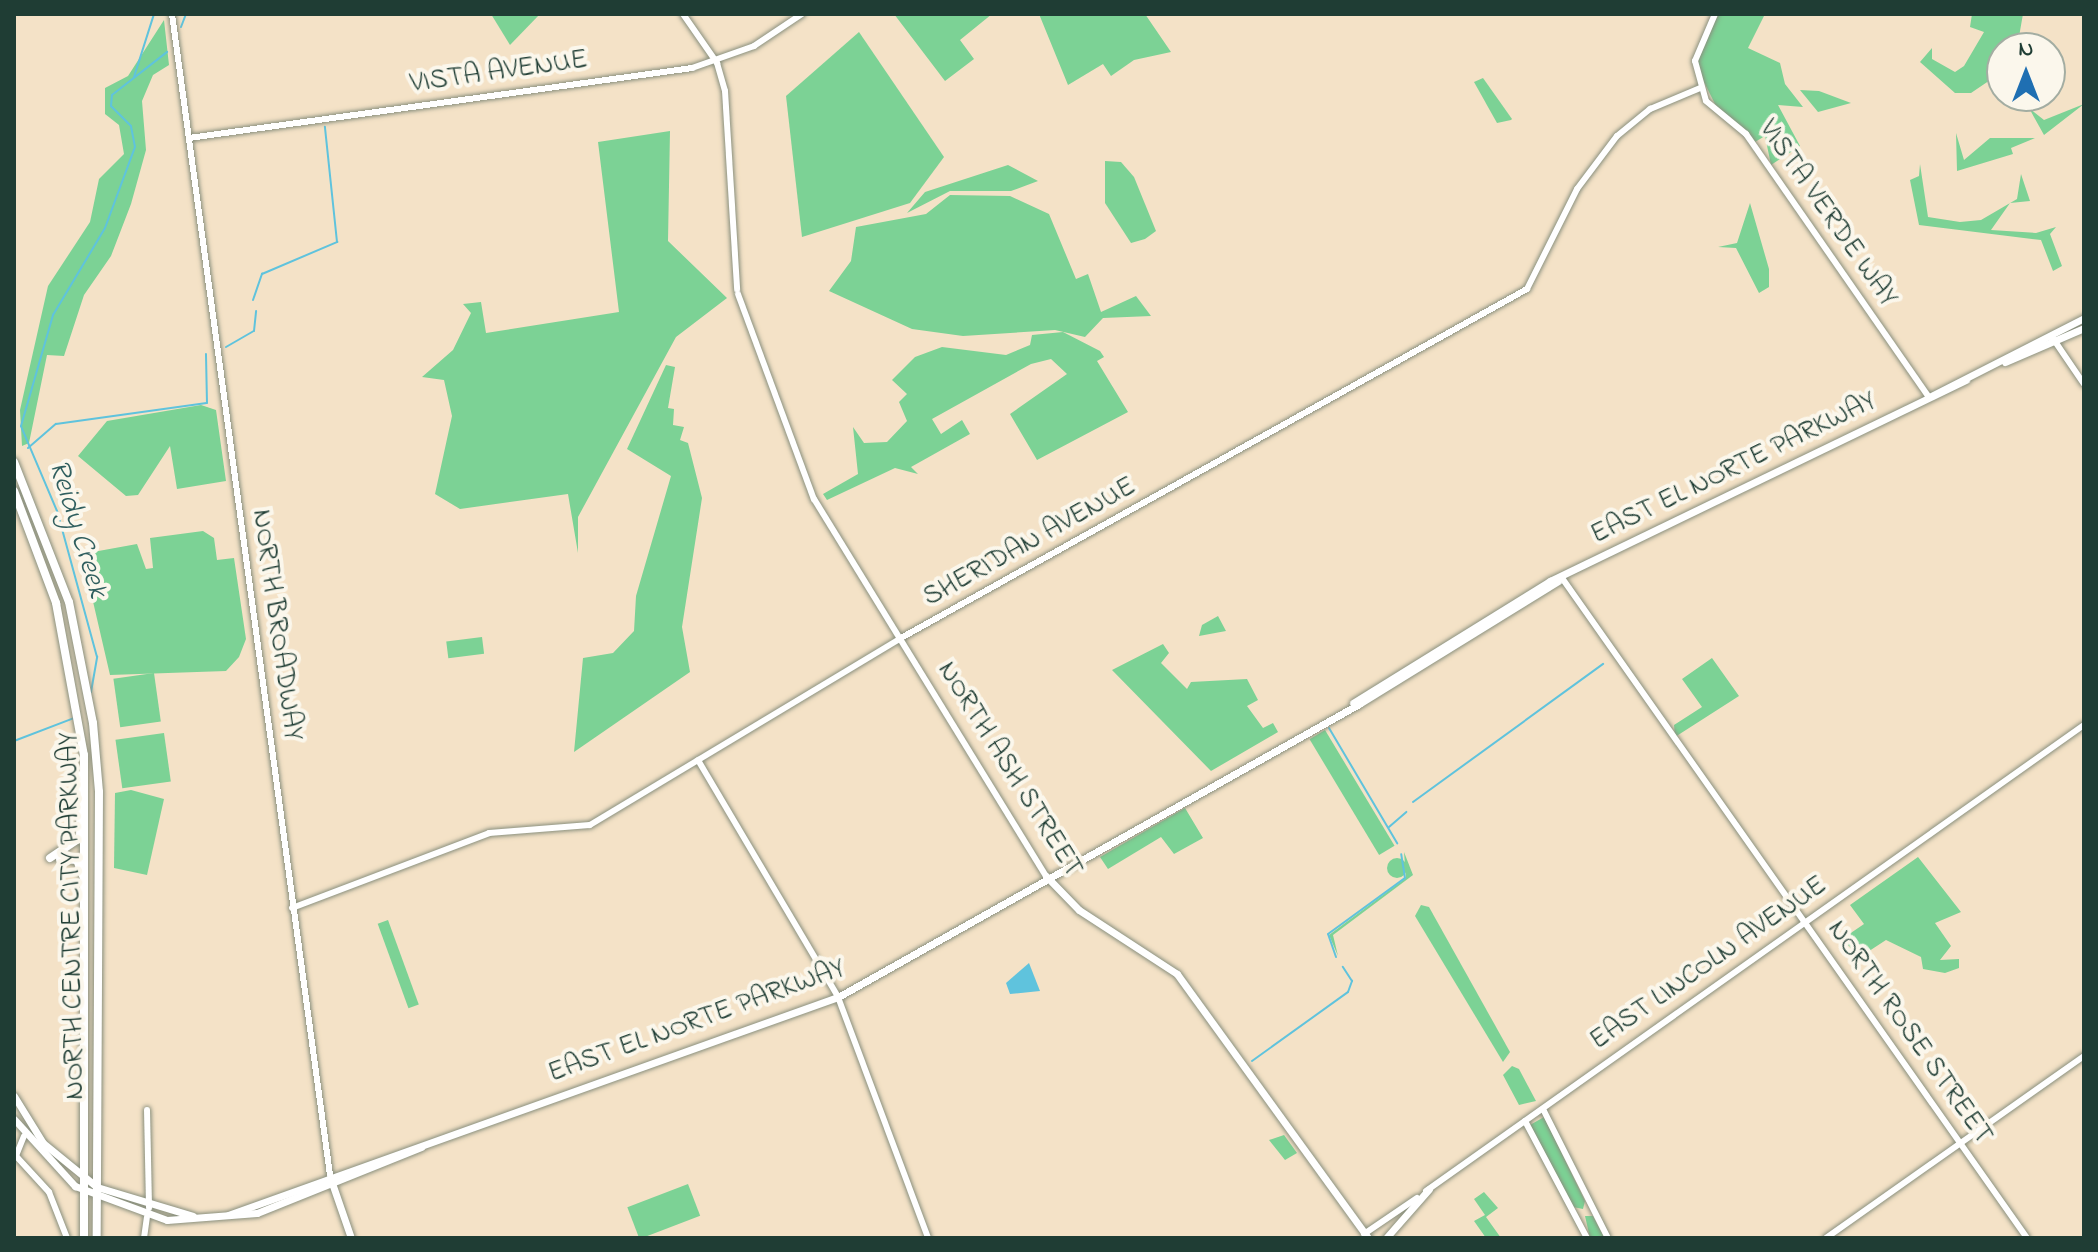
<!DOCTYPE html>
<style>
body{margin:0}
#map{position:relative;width:2098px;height:1252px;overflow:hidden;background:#f4e2c7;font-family:"Indie Flower",sans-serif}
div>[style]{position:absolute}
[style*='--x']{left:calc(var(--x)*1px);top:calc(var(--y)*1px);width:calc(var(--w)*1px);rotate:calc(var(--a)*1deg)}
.green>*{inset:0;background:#7cd295;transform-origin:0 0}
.round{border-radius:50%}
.water>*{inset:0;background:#5fc3dd}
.stream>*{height:2px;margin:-1px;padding:0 1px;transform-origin:1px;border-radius:1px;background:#5fc3dd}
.roads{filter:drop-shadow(0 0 2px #8a907e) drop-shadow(0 0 2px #8a907e)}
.tertiary>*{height:6px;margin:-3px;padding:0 3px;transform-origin:3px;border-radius:3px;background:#fff}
.secondary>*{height:6px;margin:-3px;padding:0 3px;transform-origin:3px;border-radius:3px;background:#fff}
.primary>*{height:7px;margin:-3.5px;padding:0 3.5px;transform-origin:3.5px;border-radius:3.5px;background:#fff}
.trunk>*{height:8px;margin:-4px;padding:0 4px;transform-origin:4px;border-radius:4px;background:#fff}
span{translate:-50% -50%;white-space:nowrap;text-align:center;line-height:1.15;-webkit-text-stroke:8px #fbf7ec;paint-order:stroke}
.street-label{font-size:28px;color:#1f3d34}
.water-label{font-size:30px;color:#2f5e5e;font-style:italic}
.frame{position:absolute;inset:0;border:16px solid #1f3d34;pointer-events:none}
.north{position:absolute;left:1986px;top:32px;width:80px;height:80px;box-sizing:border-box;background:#fbf7ec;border:2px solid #a3ada2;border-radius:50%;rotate:0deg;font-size:22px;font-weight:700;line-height:32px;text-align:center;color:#1f3d34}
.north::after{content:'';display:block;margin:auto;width:28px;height:36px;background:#1f6fb2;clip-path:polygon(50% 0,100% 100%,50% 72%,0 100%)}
</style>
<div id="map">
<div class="green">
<div style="clip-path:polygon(491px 14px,540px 14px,510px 45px)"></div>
<div style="clip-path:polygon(894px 14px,992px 14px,960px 40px,974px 59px,945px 81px)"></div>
<div style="clip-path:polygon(1039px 14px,1145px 14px,1171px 52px,1134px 60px,1111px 76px,1103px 64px,1068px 85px)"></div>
<div style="clip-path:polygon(1719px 14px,1765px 14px,1748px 48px,1780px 63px,1785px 84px,1803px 107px,1778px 105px,1800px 146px,1771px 165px,1765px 136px,1755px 142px,1716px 106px,1698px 70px,1699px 47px)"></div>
<div style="clip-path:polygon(1972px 14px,2023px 14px,2017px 48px,2002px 48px,2002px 72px,1971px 93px,1955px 93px,1920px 62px,1932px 48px,1932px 59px,1955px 72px,1964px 66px,1984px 32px,1970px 27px)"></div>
<div style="clip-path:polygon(164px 20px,169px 65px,153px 75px,142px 101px,146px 150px,131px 204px,111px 256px,84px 295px,64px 356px,47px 355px,29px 443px,22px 446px,20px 410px,48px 286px,90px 222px,99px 179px,124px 154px,119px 125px,105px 114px,105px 88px,128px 76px)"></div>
<div style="clip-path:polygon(859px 32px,944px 157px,910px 203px,802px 237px,786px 96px)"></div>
<div style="clip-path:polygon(1483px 78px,1512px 119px,1511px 120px,1497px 123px,1474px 82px)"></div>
<div style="clip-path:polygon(1800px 90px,1819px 91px,1851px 103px,1818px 112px)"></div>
<div style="clip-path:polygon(2084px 104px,2044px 135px,2029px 108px,2044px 120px)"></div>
<div style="clip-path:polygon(670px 131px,668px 241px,727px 298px,676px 337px,578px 517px,578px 553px,568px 494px,460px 509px,435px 494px,452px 416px,444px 380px,422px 377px,453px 350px,471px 313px,463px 304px,481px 302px,486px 333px,619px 312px,598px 142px)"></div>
<div style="clip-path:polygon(1956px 133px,1964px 160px,1990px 138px,2035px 138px,2011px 148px,2013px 154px,1957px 171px)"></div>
<div style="clip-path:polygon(1105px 161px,1121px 162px,1134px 177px,1156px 231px,1145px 239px,1131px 243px,1105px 203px)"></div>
<div style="clip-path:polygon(1920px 164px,1928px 217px,1960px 222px,1981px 220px,2017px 199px,2021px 174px,2030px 201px,2010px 203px,1991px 230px,2036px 233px,2056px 227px,2050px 234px,2062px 266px,2053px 271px,2041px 240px,1919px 225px,1910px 180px,1919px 176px)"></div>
<div style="clip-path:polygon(1008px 165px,1038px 181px,1011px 191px,950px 191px,907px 213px,925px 192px)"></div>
<div style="clip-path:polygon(950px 195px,1010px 196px,1049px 214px,1076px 279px,1088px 274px,1101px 312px,1136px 296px,1151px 316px,1103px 318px,1085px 337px,1055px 330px,963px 336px,912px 329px,829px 291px,851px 261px,856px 227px,926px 214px)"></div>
<div style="clip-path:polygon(1750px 203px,1769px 269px,1769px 287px,1759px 293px,1736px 248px,1718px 247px,1737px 243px)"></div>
<div style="clip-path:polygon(1063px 332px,1100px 351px,1104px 357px,1097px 361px,1128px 412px,1037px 460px,1010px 414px,1067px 374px,1051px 359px,1031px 364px,932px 419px,941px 434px,962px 420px,970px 434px,911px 467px,918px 474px,895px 468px,827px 500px,823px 494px,858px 474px,853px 427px,864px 443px,887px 442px,907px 421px,899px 402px,907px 394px,892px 380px,915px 357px,942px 347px,1006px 355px,1030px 345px,1032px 335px)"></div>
<div style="clip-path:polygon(666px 365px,675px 367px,668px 408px,674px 409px,673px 425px,684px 427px,680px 440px,688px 443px,702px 498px,682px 627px,690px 672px,574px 752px,583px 658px,613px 653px,634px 631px,636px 596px,671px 476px,627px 449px)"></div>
<div style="clip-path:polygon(201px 405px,216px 410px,226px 481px,177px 489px,170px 446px,138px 495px,126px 496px,78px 456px,107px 421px)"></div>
<div style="clip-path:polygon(203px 531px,214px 538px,217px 560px,234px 558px,246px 639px,239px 657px,226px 671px,110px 675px,82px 554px,137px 544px,146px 569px,153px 568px,150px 538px)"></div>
<div style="clip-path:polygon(1218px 616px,1226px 631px,1199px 636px,1202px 625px)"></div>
<div style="left:482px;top:637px;width:17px;height:36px;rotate:83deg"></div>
<div style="clip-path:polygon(1163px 644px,1169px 653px,1161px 663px,1187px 689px,1191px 682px,1247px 679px,1258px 700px,1247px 706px,1263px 728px,1273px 723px,1278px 732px,1211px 771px,1112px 670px)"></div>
<div style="clip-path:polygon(1712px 658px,1739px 696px,1675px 737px,1674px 725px,1702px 707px,1682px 679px)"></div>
<div style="left:154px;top:673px;width:49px;height:41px;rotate:82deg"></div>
<div style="left:1325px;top:730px;width:135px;height:18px;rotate:59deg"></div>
<div style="left:164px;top:733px;width:49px;height:49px;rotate:82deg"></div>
<div style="clip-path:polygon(131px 790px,164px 799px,147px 875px,114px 868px,115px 793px)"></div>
<div style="clip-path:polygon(1185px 808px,1203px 838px,1174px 854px,1161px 837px,1108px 869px,1100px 857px)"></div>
<div style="clip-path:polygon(1404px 852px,1413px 875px,1333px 935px,1338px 956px,1329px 935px,1406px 878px)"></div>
<div style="clip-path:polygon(1918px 857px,1961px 912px,1935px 923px,1951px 946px,1940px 960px,1959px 959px,1959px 968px,1945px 973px,1923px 969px,1921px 957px,1886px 940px,1860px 957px,1842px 939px,1864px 924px,1850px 905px)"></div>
<div class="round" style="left:1387px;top:858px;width:20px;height:20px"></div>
<div style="clip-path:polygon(1421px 905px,1429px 907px,1510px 1052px,1503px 1062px,1415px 916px)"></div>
<div style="left:388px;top:920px;width:90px;height:11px;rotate:70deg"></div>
<div style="clip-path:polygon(1512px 1066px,1519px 1069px,1536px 1101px,1519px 1105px,1503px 1075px)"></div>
<div style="clip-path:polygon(1544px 1117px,1585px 1201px,1583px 1209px,1573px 1207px,1530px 1125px)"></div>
<div style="clip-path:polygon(1284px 1135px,1297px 1153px,1285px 1160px,1269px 1140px)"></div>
<div style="left:688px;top:1184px;width:34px;height:65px;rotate:69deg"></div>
<div style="clip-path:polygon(1484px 1192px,1498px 1208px,1486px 1217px,1501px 1238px,1486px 1238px,1474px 1221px,1485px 1215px,1474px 1199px)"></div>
<div style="clip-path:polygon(1585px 1216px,1593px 1216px,1605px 1238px,1590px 1238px)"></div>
</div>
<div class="water">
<div style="clip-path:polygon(1029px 963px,1040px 991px,1010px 994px,1006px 983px)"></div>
</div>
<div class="stream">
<div style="--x:181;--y:27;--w:14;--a:-69"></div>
<div style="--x:134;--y:77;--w:66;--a:-72.4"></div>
<div style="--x:253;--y:300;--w:28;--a:-71"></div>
<div style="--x:262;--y:274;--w:82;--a:-23.1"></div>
<div style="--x:337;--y:242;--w:116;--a:-96"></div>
<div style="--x:226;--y:347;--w:32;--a:-30"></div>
<div style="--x:254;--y:331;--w:20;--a:-84"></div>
<div style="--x:28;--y:448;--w:37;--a:-41"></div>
<div style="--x:56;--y:424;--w:152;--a:-7.9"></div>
<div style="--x:207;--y:403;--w:49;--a:-91.2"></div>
<div style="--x:91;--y:692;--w:36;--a:-80"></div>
<div style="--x:97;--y:657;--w:151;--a:-105.3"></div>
<div style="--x:57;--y:511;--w:92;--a:-113"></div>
<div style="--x:21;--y:426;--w:116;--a:-73.9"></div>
<div style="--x:53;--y:315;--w:101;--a:-59.1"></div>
<div style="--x:105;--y:228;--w:86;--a:-69.7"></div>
<div style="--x:135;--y:147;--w:21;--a:-101"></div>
<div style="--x:131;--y:126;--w:28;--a:-135"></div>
<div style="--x:111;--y:106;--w:11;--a:-85"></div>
<div style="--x:112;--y:95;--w:70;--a:-38"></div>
<div style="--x:1329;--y:728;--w:134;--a:59.4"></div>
<div style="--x:14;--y:741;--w:64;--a:-21"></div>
<div style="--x:1413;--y:802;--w:235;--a:-36"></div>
<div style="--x:1389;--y:827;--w:23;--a:-41"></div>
<div style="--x:1336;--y:957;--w:24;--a:-109"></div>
<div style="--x:1328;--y:934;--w:95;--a:-36"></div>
<div style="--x:1405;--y:878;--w:24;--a:-99"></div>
<div style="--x:1252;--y:1061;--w:118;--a:-35.7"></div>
<div style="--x:1348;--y:992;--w:12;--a:-70"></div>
<div style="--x:1352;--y:981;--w:17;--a:-123"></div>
</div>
<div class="roads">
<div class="tertiary">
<div style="--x:1715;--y:14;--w:51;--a:113.1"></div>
<div style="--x:1695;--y:61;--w:41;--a:74.6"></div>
<div style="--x:1706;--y:101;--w:52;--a:39.5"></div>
<div style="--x:1746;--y:134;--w:320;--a:55.2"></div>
<div style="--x:189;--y:138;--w:508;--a:-7.92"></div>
<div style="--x:692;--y:68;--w:66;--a:-19.5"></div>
<div style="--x:754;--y:46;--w:58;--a:-33.7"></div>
<div style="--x:2052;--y:337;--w:57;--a:55.8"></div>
<div style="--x:1562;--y:578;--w:807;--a:54.83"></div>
<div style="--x:698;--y:760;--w:275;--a:59.4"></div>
<div style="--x:838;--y:997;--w:257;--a:69.5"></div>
<div style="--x:292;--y:908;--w:211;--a:-20.8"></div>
<div style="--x:489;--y:833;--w:101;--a:-4.5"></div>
<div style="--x:590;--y:825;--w:363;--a:-31"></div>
<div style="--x:901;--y:638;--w:717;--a:-29.14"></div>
<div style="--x:1527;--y:289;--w:112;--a:-63.4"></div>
<div style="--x:1577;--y:189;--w:66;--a:-53"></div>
<div style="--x:1617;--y:136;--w:43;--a:-39.3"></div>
<div style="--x:1650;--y:109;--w:54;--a:-22.8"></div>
<div style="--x:1543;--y:1109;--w:144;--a:63.3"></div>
<div style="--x:147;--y:1110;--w:98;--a:88.8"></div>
<div style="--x:1525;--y:1121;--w:132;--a:62.1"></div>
<div style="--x:24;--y:1136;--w:22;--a:112"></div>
<div style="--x:16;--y:1156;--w:49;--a:47.5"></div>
<div style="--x:49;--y:1192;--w:49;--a:68.6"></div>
<div style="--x:144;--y:1238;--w:21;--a:-82"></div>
</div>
<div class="secondary">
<div style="--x:172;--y:14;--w:1172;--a:82.25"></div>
<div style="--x:683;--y:14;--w:60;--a:55.2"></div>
<div style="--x:717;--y:63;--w:29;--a:74"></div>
<div style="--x:725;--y:91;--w:199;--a:86.5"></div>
<div style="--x:738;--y:294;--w:219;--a:69.7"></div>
<div style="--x:814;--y:499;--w:443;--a:58.4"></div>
<div style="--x:1426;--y:1191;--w:806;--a:-35.31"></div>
<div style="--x:1364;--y:1234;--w:64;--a:-34.2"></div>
<div style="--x:1826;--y:1238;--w:316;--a:-35.2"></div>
</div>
<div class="primary">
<div style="--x:2005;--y:362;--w:86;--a:-23.3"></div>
<div style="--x:1929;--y:397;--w:174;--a:-27"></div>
<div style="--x:1353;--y:703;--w:232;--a:-31.8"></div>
<div style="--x:1550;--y:581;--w:462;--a:-25.8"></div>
<div style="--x:1046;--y:876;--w:47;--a:45.9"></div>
<div style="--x:1079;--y:910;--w:117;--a:33.1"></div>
<div style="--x:1177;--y:974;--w:326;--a:54.1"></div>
<div style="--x:14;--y:1096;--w:55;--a:58.3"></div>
<div style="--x:43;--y:1143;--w:70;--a:39.2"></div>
<div style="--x:97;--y:1187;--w:100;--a:16.8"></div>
<div style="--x:14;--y:1119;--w:91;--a:47.7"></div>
<div style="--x:75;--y:1186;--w:98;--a:20.3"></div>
<div style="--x:167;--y:1220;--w:90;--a:-4.4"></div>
<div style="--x:257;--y:1213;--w:177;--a:-21.9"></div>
<div style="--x:332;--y:1183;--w:58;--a:70.9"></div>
<div style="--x:228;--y:1215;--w:648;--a:-19.67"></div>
<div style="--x:838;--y:997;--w:598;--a:-29.35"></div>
<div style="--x:1359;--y:704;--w:234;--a:-31.7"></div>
<div style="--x:1386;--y:1238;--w:65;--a:-48.7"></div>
</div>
<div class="trunk">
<div style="--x:14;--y:462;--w:150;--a:68.6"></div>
<div style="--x:69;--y:602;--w:123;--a:78.8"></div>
<div style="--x:93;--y:723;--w:69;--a:85"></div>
<div style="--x:99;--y:792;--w:446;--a:90.3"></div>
<div style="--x:14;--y:491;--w:120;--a:69.4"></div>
<div style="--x:56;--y:603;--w:155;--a:79.6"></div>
<div style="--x:84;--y:755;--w:483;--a:90"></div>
<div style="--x:50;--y:858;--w:36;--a:-34"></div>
<div style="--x:80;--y:838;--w:63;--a:-89.1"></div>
<div style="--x:60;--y:859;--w:17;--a:3"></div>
<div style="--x:77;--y:860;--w:19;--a:69"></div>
</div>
</div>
<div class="street-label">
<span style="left:499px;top:73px;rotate:-8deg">VISTA AVENUE</span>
<span style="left:1827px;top:214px;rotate:55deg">VISTA VERDE WAY</span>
<span style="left:1734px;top:469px;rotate:-26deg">EAST EL NORTE PARKWAY</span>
<span style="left:1030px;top:543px;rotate:-29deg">SHERIDAN AVENUE</span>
<span style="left:276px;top:625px;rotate:82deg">NORTH BROADWAY</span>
<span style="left:1009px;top:770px;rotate:58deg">NORTH ASH STREET</span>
<span style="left:73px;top:916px;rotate:-91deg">NORTH CENTRE CITY PARKWAY</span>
<span style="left:1709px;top:964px;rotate:-35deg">EAST LINCOLN AVENUE</span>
<span style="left:697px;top:1022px;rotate:-20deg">EAST EL NORTE PARKWAY</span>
<span style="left:1909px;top:1033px;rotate:55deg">NORTH ROSE STREET</span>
</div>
<div class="water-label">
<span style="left:77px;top:529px;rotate:73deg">Reidy Creek</span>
</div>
<div class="frame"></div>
<div class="north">N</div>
</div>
